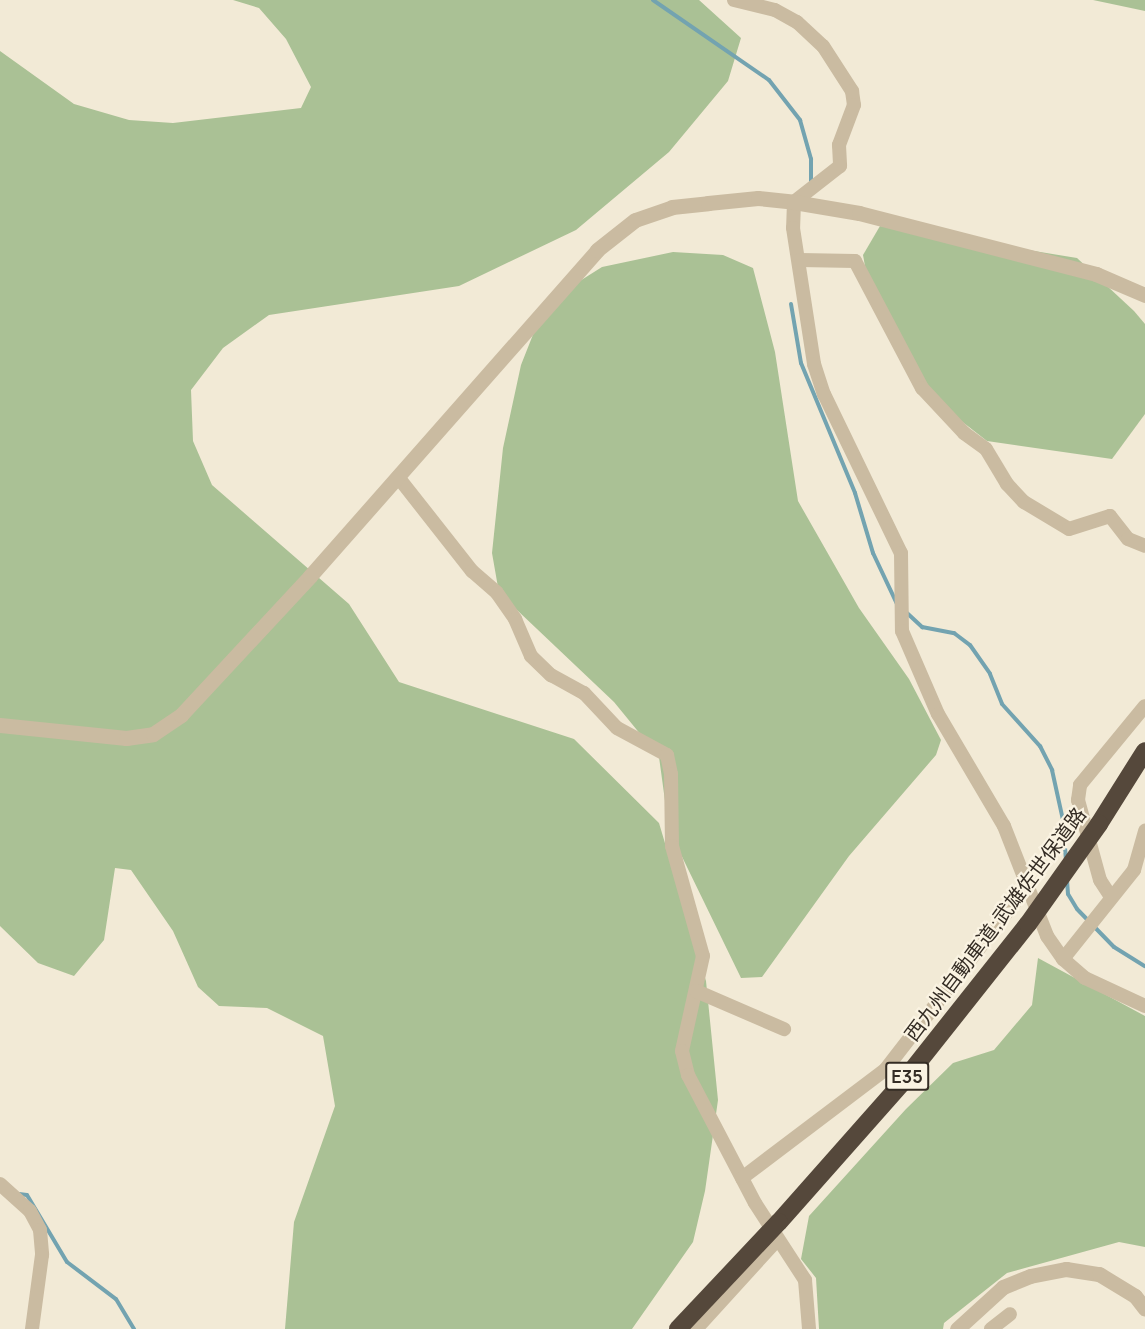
<!DOCTYPE html>
<meta charset="utf-8">
<style>
body{margin:0}
#map{position:relative;width:1145px;height:1329px;overflow:hidden;background:#f2ead6;font-family:Manrope,"Noto Sans JP",sans-serif}
div>[style]{position:absolute}
[style*='--x']{left:calc(var(--x)*1px);top:calc(var(--y)*1px);width:calc(var(--w)*1px);rotate:calc(var(--a)*1deg)}
.green>*{inset:0;background:#aac195}
.stream>*{height:4px;margin:-2px;padding:0 2px;transform-origin:2px;border-radius:2px;background:#73a3b0}
.minor>*{height:14px;margin:-7px;padding:0 7px;transform-origin:7px;border-radius:7px;background:#cabba1}
.tertiary>*{height:15px;margin:-7.5px;padding:0 7.5px;transform-origin:7.5px;border-radius:7.5px;background:#cabba1}
.motorway>*{height:18px;margin:-9px;padding:0 9px;transform-origin:9px;border-radius:9px;background:#55483b}
.motorway-bridge>*{height:18px;margin:-9px;padding:0 9px;transform-origin:9px;border-radius:9px;background:#55483b}
span{translate:-50% -50%;white-space:nowrap;text-align:center;line-height:1.15;-webkit-text-stroke:4.5px #faf3e2;paint-order:stroke}
.shield-label span{padding:2px 4px;background:#faf3e2;border:2px solid;border-radius:4px;-webkit-text-stroke-width:0}
.shield-label{font-size:18px;color:#342c24;font-weight:700}
.street-label{font-size:20px;color:#342c24}
</style>
<div id="map">
<div class="green">
<div style="clip-path:polygon(233px 0,699px 0,741px 38px,728px 81px,669px 152px,576px 230px,459px 286px,269px 315px,223px 348px,191px 390px,193px 441px,212px 485px,349px 604px,399px 682px,574px 739px,659px 823px,706px 981px,718px 1100px,705px 1191px,693px 1242px,632px 1329px,285px 1329px,294px 1222px,335px 1106px,323px 1036px,267px 1008px,219px 1006px,198px 987px,173px 931px,131px 870px,115px 868px,104px 940px,74px 976px,38px 963px,0 926px,0 51px,74px 104px,129px 120px,173px 123px,301px 108px,311px 87px,286px 39px,259px 8px)"></div>
<div style="clip-path:polygon(1093px 0,1145px 0,1145px 11px)"></div>
<div style="clip-path:polygon(880px 226px,1077px 258px,1134px 311px,1145px 324px,1145px 414px,1112px 459px,987px 441px,933px 399px,867px 277px,863px 255px)"></div>
<div style="clip-path:polygon(673px 252px,723px 255px,753px 268px,775px 352px,798px 501px,859px 608px,909px 679px,941px 740px,936px 755px,849px 856px,762px 977px,741px 978px,669px 830px,659px 757px,614px 702px,499px 593px,492px 553px,503px 448px,521px 365px,536px 327px,556px 296px,602px 267px)"></div>
<div style="clip-path:polygon(1038px 958px,1145px 1016px,1145px 1247px,1119px 1242px,1007px 1273px,944px 1323px,943px 1329px,819px 1329px,816px 1278px,801px 1259px,809px 1216px,906px 1109px,953px 1063px,994px 1050px,1032px 1005px)"></div>
</div>
<div class="stream">
<div style="--x:653;--y:0;--w:141;--a:34.6"></div>
<div style="--x:769;--y:80;--w:51;--a:52.2"></div>
<div style="--x:800;--y:120;--w:41;--a:74.2"></div>
<div style="--x:811;--y:159;--w:25;--a:90"></div>
<div style="--x:791;--y:304;--w:60;--a:80.4"></div>
<div style="--x:801;--y:363;--w:141;--a:67.4"></div>
<div style="--x:855;--y:493;--w:63;--a:73.3"></div>
<div style="--x:873;--y:553;--w:56;--a:64.8"></div>
<div style="--x:907;--y:613;--w:21;--a:43"></div>
<div style="--x:922;--y:627;--w:33;--a:11"></div>
<div style="--x:954;--y:633;--w:20;--a:37"></div>
<div style="--x:970;--y:645;--w:35;--a:55"></div>
<div style="--x:990;--y:674;--w:32;--a:68"></div>
<div style="--x:1002;--y:704;--w:57;--a:47.9"></div>
<div style="--x:1040;--y:746;--w:27;--a:63"></div>
<div style="--x:1052;--y:770;--w:51;--a:77.6"></div>
<div style="--x:1063;--y:820;--w:41;--a:85.8"></div>
<div style="--x:1067;--y:880;--w:14;--a:86"></div>
<div style="--x:1068;--y:894;--w:17;--a:59"></div>
<div style="--x:1077;--y:909;--w:53;--a:45.8"></div>
<div style="--x:1114;--y:947;--w:36;--a:32"></div>
<div style="--x:19;--y:1194;--w:8;--a:7"></div>
<div style="--x:27;--y:1195;--w:78;--a:59.2"></div>
<div style="--x:67;--y:1262;--w:61;--a:37.1"></div>
<div style="--x:116;--y:1299;--w:35;--a:59"></div>
</div>
<div class="minor">
<div style="--x:734;--y:0;--w:42;--a:13.7"></div>
<div style="--x:775;--y:10;--w:25;--a:29"></div>
<div style="--x:797;--y:22;--w:35;--a:43"></div>
<div style="--x:823;--y:46;--w:54;--a:57.2"></div>
<div style="--x:852;--y:91;--w:14;--a:82"></div>
<div style="--x:854;--y:105;--w:43;--a:110.6"></div>
<div style="--x:839;--y:145;--w:21;--a:87"></div>
<div style="--x:840;--y:166;--w:58;--a:142"></div>
<div style="--x:794;--y:202;--w:26;--a:92"></div>
<div style="--x:793;--y:228;--w:138;--a:81.2"></div>
<div style="--x:814;--y:364;--w:32;--a:72"></div>
<div style="--x:824;--y:394;--w:177;--a:64.2"></div>
<div style="--x:901;--y:553;--w:78;--a:89.3"></div>
<div style="--x:902;--y:631;--w:90;--a:66.6"></div>
<div style="--x:938;--y:714;--w:130;--a:59.5"></div>
<div style="--x:1004;--y:826;--w:118;--a:68.6"></div>
<div style="--x:1047;--y:936;--w:28;--a:55"></div>
<div style="--x:1063;--y:959;--w:29;--a:41"></div>
<div style="--x:1085;--y:978;--w:66;--a:25"></div>
<div style="--x:800;--y:260;--w:55;--a:1"></div>
<div style="--x:855;--y:261;--w:144;--a:62.2"></div>
<div style="--x:922;--y:388;--w:62;--a:47"></div>
<div style="--x:964;--y:433;--w:27;--a:36"></div>
<div style="--x:986;--y:449;--w:41;--a:59"></div>
<div style="--x:1007;--y:484;--w:25;--a:47"></div>
<div style="--x:1024;--y:502;--w:52;--a:31"></div>
<div style="--x:1069;--y:529;--w:43;--a:-17.6"></div>
<div style="--x:1110;--y:516;--w:29;--a:52"></div>
<div style="--x:1128;--y:539;--w:18;--a:22"></div>
<div style="--x:398;--y:477;--w:120;--a:51.8"></div>
<div style="--x:472;--y:571;--w:33;--a:41"></div>
<div style="--x:497;--y:593;--w:32;--a:55"></div>
<div style="--x:515;--y:619;--w:40;--a:66.6"></div>
<div style="--x:531;--y:656;--w:28;--a:44"></div>
<div style="--x:551;--y:675;--w:38;--a:29"></div>
<div style="--x:584;--y:693;--w:48;--a:46.7"></div>
<div style="--x:617;--y:728;--w:57;--a:28.4"></div>
<div style="--x:667;--y:755;--w:19;--a:78"></div>
<div style="--x:671;--y:774;--w:72;--a:89.2"></div>
<div style="--x:672;--y:846;--w:114;--a:74.3"></div>
<div style="--x:703;--y:956;--w:97;--a:102.5"></div>
<div style="--x:682;--y:1051;--w:25;--a:76"></div>
<div style="--x:688;--y:1075;--w:144;--a:62.4"></div>
<div style="--x:755;--y:1203;--w:92;--a:57"></div>
<div style="--x:805;--y:1280;--w:49;--a:85.3"></div>
<div style="--x:1111;--y:897;--w:20;--a:-123"></div>
<div style="--x:1100;--y:880;--w:83;--a:-105.4"></div>
<div style="--x:1078;--y:800;--w:15;--a:-82"></div>
<div style="--x:1080;--y:785;--w:102;--a:-50.6"></div>
<div style="--x:1063;--y:959;--w:114;--a:-51.4"></div>
<div style="--x:1134;--y:870;--w:41;--a:-74.2"></div>
<div style="--x:696;--y:991;--w:96;--a:23.4"></div>
<div style="--x:742;--y:1178;--w:179;--a:-37.1"></div>
<div style="--x:885;--y:1070;--w:234;--a:-52.3"></div>
<div style="--x:0;--y:1184;--w:40;--a:42"></div>
<div style="--x:30;--y:1211;--w:21;--a:62"></div>
<div style="--x:40;--y:1230;--w:25;--a:85"></div>
<div style="--x:42;--y:1255;--w:75;--a:97.7"></div>
<div style="--x:696;--y:1329;--w:120;--a:-47.7"></div>
<div style="--x:991;--y:1329;--w:24;--a:-38"></div>
</div>
<div class="tertiary">
<div style="--x:0;--y:725;--w:127;--a:5.9"></div>
<div style="--x:126;--y:738;--w:27;--a:-8"></div>
<div style="--x:153;--y:734;--w:34;--a:-34"></div>
<div style="--x:181;--y:715;--w:190;--a:-47.1"></div>
<div style="--x:310;--y:576;--w:434;--a:-48.6"></div>
<div style="--x:597;--y:250;--w:48;--a:-38.3"></div>
<div style="--x:635;--y:220;--w:39;--a:-19"></div>
<div style="--x:672;--y:207;--w:36;--a:-6"></div>
<div style="--x:708;--y:203;--w:50;--a:-5.7"></div>
<div style="--x:758;--y:198;--w:36;--a:6"></div>
<div style="--x:794;--y:202;--w:66;--a:9.6"></div>
<div style="--x:859;--y:213;--w:245;--a:14.4"></div>
<div style="--x:1096;--y:274;--w:53;--a:23.2"></div>
<div style="--x:957;--y:1329;--w:62;--a:-42.4"></div>
<div style="--x:1003;--y:1287;--w:29;--a:-22"></div>
<div style="--x:1030;--y:1276;--w:37;--a:-11"></div>
<div style="--x:1066;--y:1269;--w:33;--a:9"></div>
<div style="--x:1099;--y:1274;--w:42;--a:31.4"></div>
<div style="--x:1135;--y:1296;--w:16;--a:52"></div>
</div>
<div class="motorway">
<div style="--x:1099;--y:824;--w:86;--a:-57.8"></div>
<div style="--x:779;--y:1222;--w:184;--a:-48.5"></div>
<div style="--x:901;--y:1084;--w:204;--a:-51.6"></div>
</div>
<div class="motorway-bridge">
<div style="--x:1028;--y:924;--w:123;--a:-54.6"></div>
<div style="--x:678;--y:1329;--w:147;--a:-46.7"></div>
</div>
<div class="shield-label">
<span style="left:907px;top:1076px">E35</span>
</div>
<div class="street-label">
<span style="left:995px;top:924px;rotate:-53deg">西九州自動車道;武雄佐世保道路</span>
</div>
</div>
